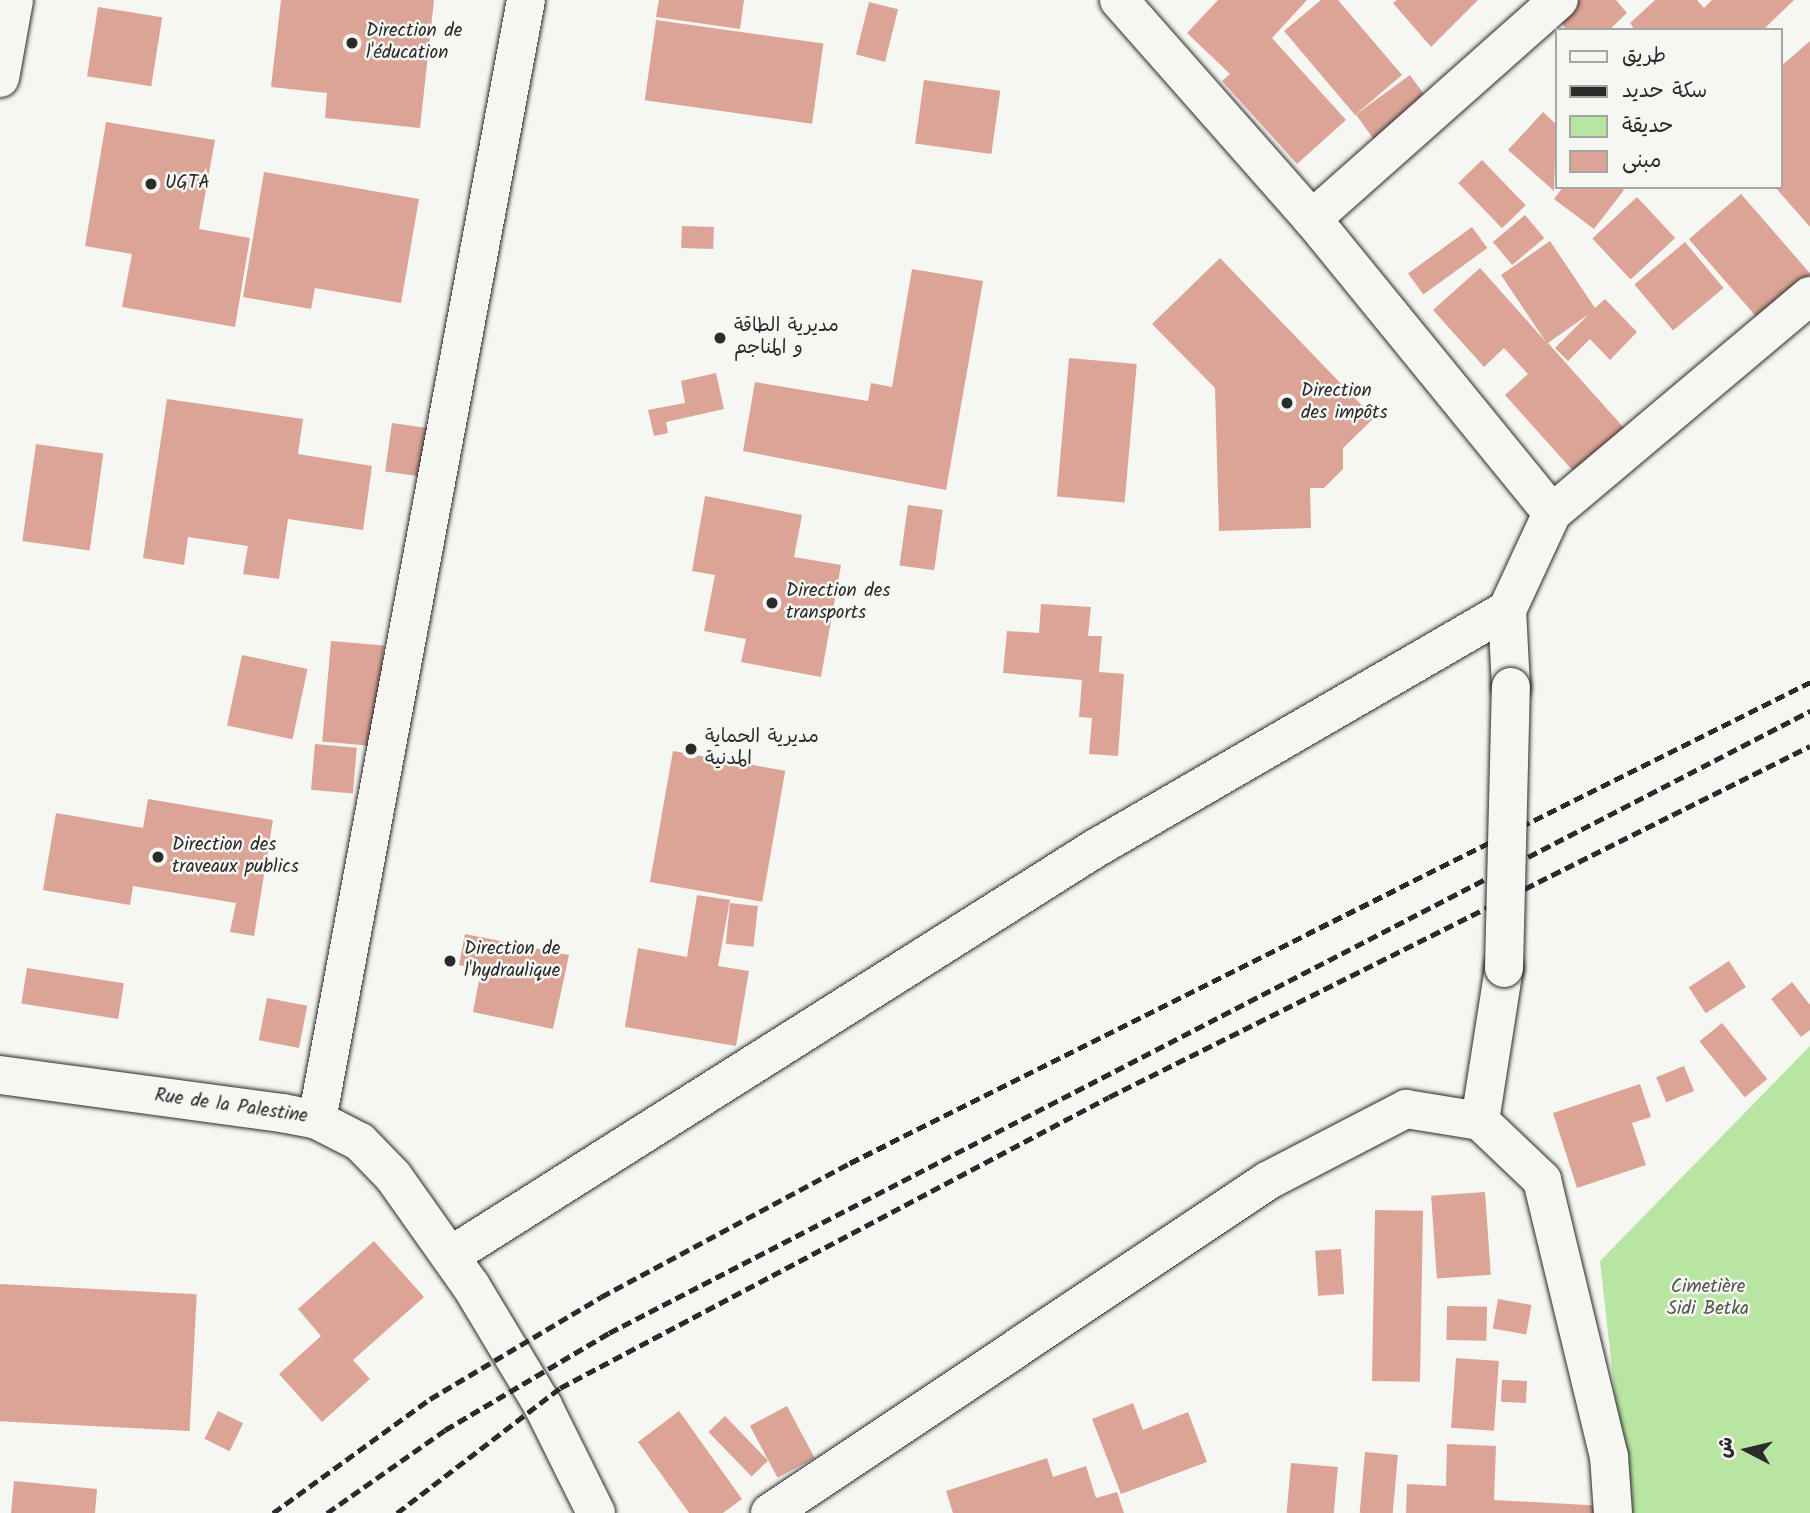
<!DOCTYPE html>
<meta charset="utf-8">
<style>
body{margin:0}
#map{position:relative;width:1810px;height:1513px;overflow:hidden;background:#f6f6f2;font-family:Kalam,"Playpen Sans Arabic",sans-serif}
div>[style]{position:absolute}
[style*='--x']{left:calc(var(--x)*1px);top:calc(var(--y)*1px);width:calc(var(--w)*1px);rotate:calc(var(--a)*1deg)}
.green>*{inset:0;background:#b9e5a3}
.building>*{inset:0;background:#dca497;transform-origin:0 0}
.roads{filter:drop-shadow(0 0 2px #2b2b2b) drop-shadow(0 0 2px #2b2b2b)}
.minor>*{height:38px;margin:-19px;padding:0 19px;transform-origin:19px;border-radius:19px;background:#f6f6f2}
.rail>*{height:5px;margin-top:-2.5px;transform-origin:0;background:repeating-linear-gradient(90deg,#2b2b2b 0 10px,transparent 0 15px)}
.bridges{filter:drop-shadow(0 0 2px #2b2b2b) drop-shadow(0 0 2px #2b2b2b)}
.minor-bridge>*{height:38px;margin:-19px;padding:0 19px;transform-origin:19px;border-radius:19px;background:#f6f6f2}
.dots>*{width:19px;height:19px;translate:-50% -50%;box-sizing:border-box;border:4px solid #f6f6f2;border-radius:50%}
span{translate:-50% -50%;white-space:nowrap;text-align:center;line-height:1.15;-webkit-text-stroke:5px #f6f6f2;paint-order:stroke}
.poi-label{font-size:19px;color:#2b2b2b}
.left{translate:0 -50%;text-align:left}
.street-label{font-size:19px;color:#2b2b2b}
.park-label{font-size:19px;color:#4e5a49}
.legend{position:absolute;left:1555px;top:28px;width:228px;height:161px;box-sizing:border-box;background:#f6f6f2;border:2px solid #a5a5a2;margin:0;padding:9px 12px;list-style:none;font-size:21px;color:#2b2b2b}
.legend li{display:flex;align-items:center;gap:14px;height:35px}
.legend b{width:35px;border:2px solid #a5a5a2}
.north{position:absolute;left:1712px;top:1415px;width:70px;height:70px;-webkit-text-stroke:5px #f6f6f2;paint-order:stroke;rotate:277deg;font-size:19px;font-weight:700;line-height:28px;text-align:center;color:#2b2b2b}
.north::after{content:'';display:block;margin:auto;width:24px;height:32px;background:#2b2b2b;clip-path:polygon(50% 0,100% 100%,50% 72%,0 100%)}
</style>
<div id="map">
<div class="green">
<div style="clip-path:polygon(1810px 1046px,1810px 1513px,1628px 1513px,1600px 1261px)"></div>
</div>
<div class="building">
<div style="clip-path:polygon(281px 0,434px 0,420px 128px,325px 118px,327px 93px,271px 87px)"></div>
<div style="clip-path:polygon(659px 0,744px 0,740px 29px,656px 17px)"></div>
<div style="clip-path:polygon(1218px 0,1307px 0,1272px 38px,1346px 120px,1297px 164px,1222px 81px,1230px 74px,1187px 33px)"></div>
<div style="clip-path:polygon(1321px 0,1338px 0,1402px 75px,1355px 115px,1284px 31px)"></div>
<div style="clip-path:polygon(1397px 0,1478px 0,1431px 47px,1393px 3px)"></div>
<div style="clip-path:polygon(1577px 0,1616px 0,1627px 13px,1609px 30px,1567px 30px,1558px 19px)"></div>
<div style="clip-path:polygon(1655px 0,1697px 0,1704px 8px,1712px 0,1794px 0,1766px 27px,1769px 30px,1635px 30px,1630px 23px)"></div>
<div style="left:869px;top:2px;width:30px;height:54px;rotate:14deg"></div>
<div style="left:98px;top:7px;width:65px;height:70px;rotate:9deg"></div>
<div style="left:656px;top:20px;width:169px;height:81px;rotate:8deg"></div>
<div style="clip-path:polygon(1810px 41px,1810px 227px,1775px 187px,1780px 187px,1780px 67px)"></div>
<div style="left:1410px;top:75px;width:43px;height:67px;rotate:54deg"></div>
<div style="left:924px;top:80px;width:77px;height:64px;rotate:8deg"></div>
<div style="clip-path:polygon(1543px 112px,1556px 124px,1554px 191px,1508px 150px)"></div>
<div style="clip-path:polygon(106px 122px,215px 140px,199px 229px,250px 238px,235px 327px,122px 307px,132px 254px,85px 246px)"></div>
<div style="left:1482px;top:160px;width:63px;height:33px;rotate:46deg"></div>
<div style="clip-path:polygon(264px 172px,419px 199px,401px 303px,315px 288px,311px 309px,243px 297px)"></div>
<div style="clip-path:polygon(1563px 187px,1620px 187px,1624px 190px,1594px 229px,1554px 199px)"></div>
<div style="left:1741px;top:194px;width:106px;height:69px;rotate:49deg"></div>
<div style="left:1637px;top:197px;width:56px;height:61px;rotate:47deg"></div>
<div style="left:1525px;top:215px;width:30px;height:42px;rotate:50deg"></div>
<div style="left:682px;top:226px;width:32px;height:22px;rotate:2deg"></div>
<div style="left:1472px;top:227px;width:26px;height:79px;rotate:54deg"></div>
<div style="clip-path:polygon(1550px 241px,1595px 308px,1605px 299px,1637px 332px,1610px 360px,1590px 339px,1568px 361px,1555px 348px,1589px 314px,1548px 343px,1624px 428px,1575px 473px,1505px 395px,1528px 374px,1504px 348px,1484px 367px,1433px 310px,1480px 268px,1546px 342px,1501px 275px)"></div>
<div style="left:1685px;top:242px;width:60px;height:66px;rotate:50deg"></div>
<div style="clip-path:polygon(1220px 258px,1374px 418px,1343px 448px,1343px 469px,1324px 488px,1310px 488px,1311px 528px,1219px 531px,1215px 388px,1152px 324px)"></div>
<div style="clip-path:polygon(912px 269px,983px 281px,946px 490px,743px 451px,755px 382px,868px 401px,871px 383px,892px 387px)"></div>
<div style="left:1069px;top:358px;width:68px;height:139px;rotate:5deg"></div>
<div style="clip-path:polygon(716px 373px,724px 409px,666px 422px,668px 433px,654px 436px,648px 410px,685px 403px,681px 381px)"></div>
<div style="clip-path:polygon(167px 399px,303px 419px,298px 454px,372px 466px,363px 530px,288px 519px,279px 579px,243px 574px,248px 546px,188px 537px,184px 565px,143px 558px)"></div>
<div style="left:392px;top:423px;width:41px;height:49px;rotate:8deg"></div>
<div style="left:36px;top:444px;width:68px;height:98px;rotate:8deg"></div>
<div style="clip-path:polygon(705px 496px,802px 515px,794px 557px,841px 565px,821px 677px,741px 662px,746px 639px,704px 631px,715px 575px,692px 571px)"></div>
<div style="left:908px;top:505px;width:35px;height:61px;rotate:8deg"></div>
<div style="clip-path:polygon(1041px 604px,1091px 607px,1088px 636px,1102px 636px,1099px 672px,1124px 674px,1118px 756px,1089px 754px,1092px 718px,1079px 717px,1082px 680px,1003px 673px,1007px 631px,1039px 633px)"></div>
<div style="left:331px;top:641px;width:53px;height:101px;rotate:5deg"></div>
<div style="left:242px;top:655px;width:67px;height:72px;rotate:12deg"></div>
<div style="left:315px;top:744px;width:42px;height:46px;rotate:5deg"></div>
<div style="left:673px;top:751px;width:114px;height:133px;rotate:10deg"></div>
<div style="clip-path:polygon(148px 799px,273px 820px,254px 936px,230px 932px,236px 903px,133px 886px,130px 905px,43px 890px,56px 813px,143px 828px)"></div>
<div style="clip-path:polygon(697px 895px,730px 900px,718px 966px,749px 971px,736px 1046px,625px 1027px,638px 948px,687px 957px)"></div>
<div style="left:730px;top:903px;width:28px;height:41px;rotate:6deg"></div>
<div style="clip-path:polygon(465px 934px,569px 955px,553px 1029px,473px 1012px,481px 970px,459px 965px)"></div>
<div style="left:1729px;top:961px;width:31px;height:48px;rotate:57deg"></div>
<div style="left:27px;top:968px;width:98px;height:36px;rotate:9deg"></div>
<div style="clip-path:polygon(1792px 982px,1810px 1005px,1810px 1030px,1801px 1037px,1771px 999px)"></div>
<div style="left:267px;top:998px;width:41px;height:43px;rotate:11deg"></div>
<div style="left:1722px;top:1023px;width:72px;height:29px;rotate:51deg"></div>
<div style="left:1684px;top:1066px;width:27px;height:30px;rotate:68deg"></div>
<div style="clip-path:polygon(1640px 1084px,1651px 1117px,1632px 1123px,1646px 1165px,1577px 1188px,1553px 1113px)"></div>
<div style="left:1485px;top:1192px;width:83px;height:54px;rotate:86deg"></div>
<div style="left:1375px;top:1210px;width:48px;height:171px;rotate:1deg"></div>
<div style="clip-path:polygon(374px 1241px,424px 1297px,353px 1360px,370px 1379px,322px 1422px,279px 1374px,321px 1336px,298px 1309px)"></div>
<div style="left:1341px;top:1249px;width:45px;height:26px;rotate:86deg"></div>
<div style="left:0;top:1284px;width:197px;height:137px;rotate:3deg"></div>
<div style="left:1498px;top:1299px;width:34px;height:30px;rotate:10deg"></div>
<div style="left:1447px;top:1306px;width:40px;height:34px;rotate:1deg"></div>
<div style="left:1456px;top:1358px;width:43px;height:70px;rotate:4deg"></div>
<div style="left:1527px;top:1381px;width:22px;height:25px;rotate:93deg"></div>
<div style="clip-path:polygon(1133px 1403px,1143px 1430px,1188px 1412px,1207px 1462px,1121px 1494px,1092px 1419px)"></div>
<div style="left:787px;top:1406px;width:59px;height:42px;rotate:62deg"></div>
<div style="left:218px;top:1411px;width:28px;height:31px;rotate:26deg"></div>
<div style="clip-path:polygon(679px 1411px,742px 1499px,723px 1513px,689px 1513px,638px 1442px)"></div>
<div style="left:725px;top:1416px;width:62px;height:23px;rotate:46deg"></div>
<div style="clip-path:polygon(1447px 1444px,1496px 1446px,1494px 1500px,1605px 1506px,1604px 1513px,1406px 1513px,1407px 1484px,1446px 1486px)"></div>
<div style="left:1365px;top:1452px;width:33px;height:61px;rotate:5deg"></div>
<div style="clip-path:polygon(1047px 1458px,1053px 1477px,1086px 1466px,1096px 1498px,1117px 1492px,1124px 1513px,953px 1513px,946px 1491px)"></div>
<div style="left:1291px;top:1463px;width:47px;height:50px;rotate:5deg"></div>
<div style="clip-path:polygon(14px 1481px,97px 1489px,95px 1513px,11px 1513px)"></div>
</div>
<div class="roads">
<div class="minor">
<div style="--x:0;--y:78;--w:79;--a:-79.8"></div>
<div style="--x:1312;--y:219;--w:330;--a:-41.6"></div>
<div style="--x:1552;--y:513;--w:337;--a:-40.1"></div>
<div style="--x:1507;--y:610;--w:77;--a:87"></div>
<div style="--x:0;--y:1075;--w:285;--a:7.7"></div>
<div style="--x:282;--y:1113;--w:36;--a:11"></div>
<div style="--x:317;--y:1120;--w:48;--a:27.1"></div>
<div style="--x:360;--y:1142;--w:47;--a:45.9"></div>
<div style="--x:393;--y:1176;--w:135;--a:54.7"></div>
<div style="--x:471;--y:1286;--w:140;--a:59"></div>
<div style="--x:543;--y:1406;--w:119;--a:63.6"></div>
<div style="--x:317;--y:1120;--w:1139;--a:-79.43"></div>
<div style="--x:1480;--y:1121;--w:155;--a:-81.1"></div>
<div style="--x:450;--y:1256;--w:764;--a:-32.28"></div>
<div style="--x:1096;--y:848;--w:475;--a:-30.1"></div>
<div style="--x:1507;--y:610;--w:107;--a:-65.1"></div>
<div style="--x:1552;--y:513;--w:380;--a:-129.2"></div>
<div style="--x:1312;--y:219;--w:292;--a:-131.4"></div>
<div style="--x:770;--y:1513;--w:598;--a:-33.74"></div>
<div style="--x:1267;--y:1181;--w:157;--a:-27.4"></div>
<div style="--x:1406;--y:1109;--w:75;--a:9.2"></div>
<div style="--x:1480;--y:1121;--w:86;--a:43.6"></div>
<div style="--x:1542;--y:1180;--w:284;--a:76.4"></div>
<div style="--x:1609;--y:1456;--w:57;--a:86"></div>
</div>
</div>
<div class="rail">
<div style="--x:273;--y:1513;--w:194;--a:-36"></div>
<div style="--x:430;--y:1399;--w:199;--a:-30.8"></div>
<div style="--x:601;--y:1297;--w:283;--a:-28.3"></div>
<div style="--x:850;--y:1163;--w:1074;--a:-26.61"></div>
<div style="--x:327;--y:1513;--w:144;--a:-35.1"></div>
<div style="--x:445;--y:1430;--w:191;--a:-30.6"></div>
<div style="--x:609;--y:1333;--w:1353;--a:-27.38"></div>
<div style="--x:397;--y:1513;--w:205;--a:-37.5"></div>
<div style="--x:560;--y:1388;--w:621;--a:-27.93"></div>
<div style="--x:1109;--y:1097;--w:784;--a:-26.6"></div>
</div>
<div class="bridges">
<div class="minor-bridge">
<div style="--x:1504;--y:968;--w:281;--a:-88.6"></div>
</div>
</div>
<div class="dots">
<div style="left:352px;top:43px;background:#2b2b2b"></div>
<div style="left:151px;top:184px;background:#2b2b2b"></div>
<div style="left:720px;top:338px;background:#2b2b2b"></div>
<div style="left:1287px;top:403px;background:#2b2b2b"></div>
<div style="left:772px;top:603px;background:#2b2b2b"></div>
<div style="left:691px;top:749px;background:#2b2b2b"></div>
<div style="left:158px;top:857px;background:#2b2b2b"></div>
<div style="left:450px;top:961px;background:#2b2b2b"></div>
</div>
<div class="poi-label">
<span class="left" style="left:366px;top:43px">Direction de<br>l'éducation</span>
<span class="left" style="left:165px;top:184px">UGTA</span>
<span class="left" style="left:734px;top:338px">مديرية الطاقة<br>و المناجم</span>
<span class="left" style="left:1301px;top:403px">Direction<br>des impôts</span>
<span class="left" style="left:786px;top:603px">Direction des<br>transports</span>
<span class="left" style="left:705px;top:749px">مديرية الحماية<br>المدنية</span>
<span class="left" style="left:172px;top:857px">Direction des<br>traveaux publics</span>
<span class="left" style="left:464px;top:961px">Direction de<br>l'hydraulique</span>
</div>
<div class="street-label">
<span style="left:231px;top:1107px;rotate:8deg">Rue de la Palestine</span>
</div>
<div class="park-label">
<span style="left:1708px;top:1299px">Cimetière<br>Sidi Betka</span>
</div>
<ul class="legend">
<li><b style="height:9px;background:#f6f6f2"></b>طريق</li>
<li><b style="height:9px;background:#2b2b2b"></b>سكة حديد</li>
<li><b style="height:19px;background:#b9e5a3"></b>حديقة</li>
<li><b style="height:19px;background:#dca497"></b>مبنى</li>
</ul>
<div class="north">ش</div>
</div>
